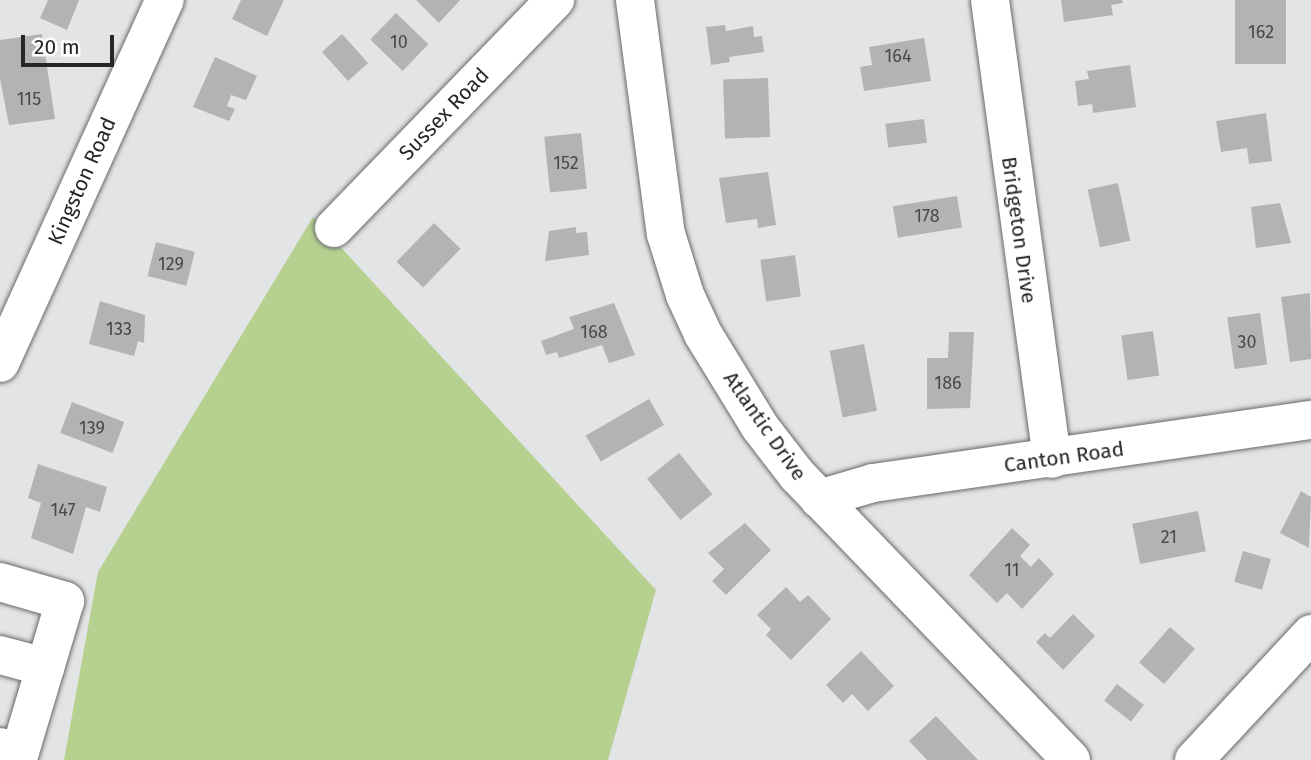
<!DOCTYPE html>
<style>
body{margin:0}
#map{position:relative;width:1311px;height:760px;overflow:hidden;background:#e3e4e6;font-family:"Fira Sans",sans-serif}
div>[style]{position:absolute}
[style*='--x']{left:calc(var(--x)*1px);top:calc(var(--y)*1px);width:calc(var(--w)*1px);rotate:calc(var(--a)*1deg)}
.green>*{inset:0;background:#b6d090}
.building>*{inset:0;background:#b2b3b5;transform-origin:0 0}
.roads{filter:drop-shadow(0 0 2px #68696a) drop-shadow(0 0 2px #68696a)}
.minor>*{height:38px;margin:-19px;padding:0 19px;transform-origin:19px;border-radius:19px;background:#fff}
span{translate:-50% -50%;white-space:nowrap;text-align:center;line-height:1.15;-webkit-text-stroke:6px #fff;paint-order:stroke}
.number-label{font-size:18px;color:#48494a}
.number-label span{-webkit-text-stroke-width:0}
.street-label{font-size:21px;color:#252626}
.scale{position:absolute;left:21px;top:35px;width:93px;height:32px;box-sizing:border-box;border:4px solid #252626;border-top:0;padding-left:9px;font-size:21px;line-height:24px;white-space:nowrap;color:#252626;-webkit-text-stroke:5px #fff;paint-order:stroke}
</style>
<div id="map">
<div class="green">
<div style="clip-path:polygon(313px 217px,656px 590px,608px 760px,64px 760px,98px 572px)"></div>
</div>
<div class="building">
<div style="clip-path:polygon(48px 0,79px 0,67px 30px,40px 18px)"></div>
<div style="clip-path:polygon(241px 0,284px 0,267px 36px,232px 19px)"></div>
<div style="clip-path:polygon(416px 0,460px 0,439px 23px)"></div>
<div style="clip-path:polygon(1061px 0,1122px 0,1123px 3px,1111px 5px,1113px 15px,1064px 22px)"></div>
<div style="left:1235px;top:0;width:51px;height:64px"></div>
<div style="left:396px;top:13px;width:45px;height:37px;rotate:44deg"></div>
<div style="clip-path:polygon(725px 25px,726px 31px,753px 26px,754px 37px,762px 36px,764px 52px,729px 57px,730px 62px,711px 65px,706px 27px)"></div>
<div style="clip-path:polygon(42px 34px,55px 119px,9px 125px,0 79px,0 40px)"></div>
<div style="left:342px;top:34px;width:39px;height:27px;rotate:48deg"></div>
<div style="clip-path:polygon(924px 38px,931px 81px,864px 91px,860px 67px,872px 65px,869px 47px)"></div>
<div style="clip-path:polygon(215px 57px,257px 76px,246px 100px,231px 95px,227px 106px,235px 109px,229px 121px,193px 107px)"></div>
<div style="clip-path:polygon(1130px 65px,1136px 107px,1093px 113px,1092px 104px,1078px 106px,1075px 81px,1089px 79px,1087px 71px)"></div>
<div style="left:768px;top:78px;width:59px;height:45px;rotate:88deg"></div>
<div style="clip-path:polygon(1266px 113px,1272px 161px,1249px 164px,1247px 148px,1221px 152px,1216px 121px)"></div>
<div style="left:924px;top:119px;width:24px;height:39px;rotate:83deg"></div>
<div style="left:581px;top:133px;width:56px;height:37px;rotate:84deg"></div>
<div style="clip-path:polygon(768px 172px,776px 225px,758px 228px,757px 219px,726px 223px,719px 178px)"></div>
<div style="left:1118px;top:183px;width:59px;height:31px;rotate:78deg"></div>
<div style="left:957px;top:196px;width:32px;height:65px;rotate:81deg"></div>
<div style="clip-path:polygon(1280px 203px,1291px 243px,1256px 248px,1251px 207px)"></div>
<div style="left:434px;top:223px;width:37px;height:54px;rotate:44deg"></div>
<div style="clip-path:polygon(576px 227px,576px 233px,587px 232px,589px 255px,545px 261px,549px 231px)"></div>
<div style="left:156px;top:242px;width:40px;height:35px;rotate:14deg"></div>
<div style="left:795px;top:255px;width:42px;height:35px;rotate:82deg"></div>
<div style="clip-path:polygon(1310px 293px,1311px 359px,1290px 362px,1281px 297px)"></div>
<div style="clip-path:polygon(100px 301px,145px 315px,144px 343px,138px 341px,134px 356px,89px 344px)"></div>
<div style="clip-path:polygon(614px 303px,635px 355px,609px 363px,602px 345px,559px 358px,557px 352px,546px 355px,541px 341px,574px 329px,569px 317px)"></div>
<div style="left:1260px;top:313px;width:52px;height:33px;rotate:82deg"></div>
<div style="left:1153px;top:331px;width:45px;height:32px;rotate:82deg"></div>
<div style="clip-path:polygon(949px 332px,974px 332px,970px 408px,927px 409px,927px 358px,948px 358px)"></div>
<div style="left:864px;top:344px;width:68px;height:35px;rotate:79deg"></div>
<div style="left:649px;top:399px;width:30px;height:73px;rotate:60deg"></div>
<div style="left:72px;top:402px;width:56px;height:33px;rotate:21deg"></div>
<div style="left:679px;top:453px;width:53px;height:41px;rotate:51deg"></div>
<div style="clip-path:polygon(38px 464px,107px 487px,100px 512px,86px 507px,73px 554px,31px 538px,41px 503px,28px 498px)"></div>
<div style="clip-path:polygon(1301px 491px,1311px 497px,1309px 548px,1280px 533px)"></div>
<div style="left:1198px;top:511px;width:41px;height:67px;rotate:79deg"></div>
<div style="clip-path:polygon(745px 523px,771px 550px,726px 595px,712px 581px,724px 569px,708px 553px)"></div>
<div style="clip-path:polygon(1012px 528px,1030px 545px,1020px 556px,1031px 567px,1039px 558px,1054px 574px,1022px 609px,1007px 593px,997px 603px,969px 575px)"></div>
<div style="left:1243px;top:551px;width:29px;height:32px;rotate:16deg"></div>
<div style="clip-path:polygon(786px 587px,800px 602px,808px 595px,831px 619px,791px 660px,766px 635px,771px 629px,757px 615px)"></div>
<div style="clip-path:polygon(1073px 614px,1095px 636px,1063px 670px,1036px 642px,1045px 633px,1050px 638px)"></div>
<div style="left:1170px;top:627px;width:33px;height:47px;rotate:41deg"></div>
<div style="clip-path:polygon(861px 651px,894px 686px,868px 711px,852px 694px,843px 703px,826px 685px)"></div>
<div style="left:1117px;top:684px;width:34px;height:21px;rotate:38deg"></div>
<div style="clip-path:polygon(936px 716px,978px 760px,927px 760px,909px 741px)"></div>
</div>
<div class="roads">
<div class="minor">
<div style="--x:635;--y:0;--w:236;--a:82.5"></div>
<div style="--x:666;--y:234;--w:64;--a:72.7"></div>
<div style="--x:685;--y:295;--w:43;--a:65.2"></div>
<div style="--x:703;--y:334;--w:109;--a:58.5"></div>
<div style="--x:760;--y:427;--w:61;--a:52.4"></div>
<div style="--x:797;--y:475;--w:395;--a:46.1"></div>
<div style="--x:990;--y:0;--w:463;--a:82.3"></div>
<div style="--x:334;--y:228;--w:318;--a:-45.9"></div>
<div style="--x:0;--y:363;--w:399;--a:-65.6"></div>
<div style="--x:819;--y:499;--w:56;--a:-16.5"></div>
<div style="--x:873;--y:483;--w:443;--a:-8.2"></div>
<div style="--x:0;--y:582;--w:68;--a:16.3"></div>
<div style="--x:65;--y:601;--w:158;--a:106.6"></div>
<div style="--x:20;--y:752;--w:21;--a:-166"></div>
<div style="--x:0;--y:655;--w:47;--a:14.9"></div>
<div style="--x:1194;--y:760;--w:172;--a:-47.1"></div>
</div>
</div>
<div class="number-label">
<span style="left:1261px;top:32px">162</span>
<span style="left:399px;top:42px">10</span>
<span style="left:898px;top:56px">164</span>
<span style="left:29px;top:99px">115</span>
<span style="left:566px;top:163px">152</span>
<span style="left:927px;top:216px">178</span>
<span style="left:171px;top:264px">129</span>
<span style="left:119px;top:329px">133</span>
<span style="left:594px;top:332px">168</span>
<span style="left:1247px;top:342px">30</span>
<span style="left:948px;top:383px">186</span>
<span style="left:92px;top:428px">139</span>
<span style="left:63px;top:510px">147</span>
<span style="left:1169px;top:537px">21</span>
<span style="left:1012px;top:570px">11</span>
</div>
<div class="street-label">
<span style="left:444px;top:114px;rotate:-46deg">Sussex Road</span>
<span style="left:82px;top:181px;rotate:-66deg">Kingston Road</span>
<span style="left:1019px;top:230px;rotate:82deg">Bridgeton Drive</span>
<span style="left:765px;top:426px;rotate:55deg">Atlantic Drive</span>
<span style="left:1064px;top:457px;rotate:-8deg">Canton Road</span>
</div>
<div class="scale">20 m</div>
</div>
